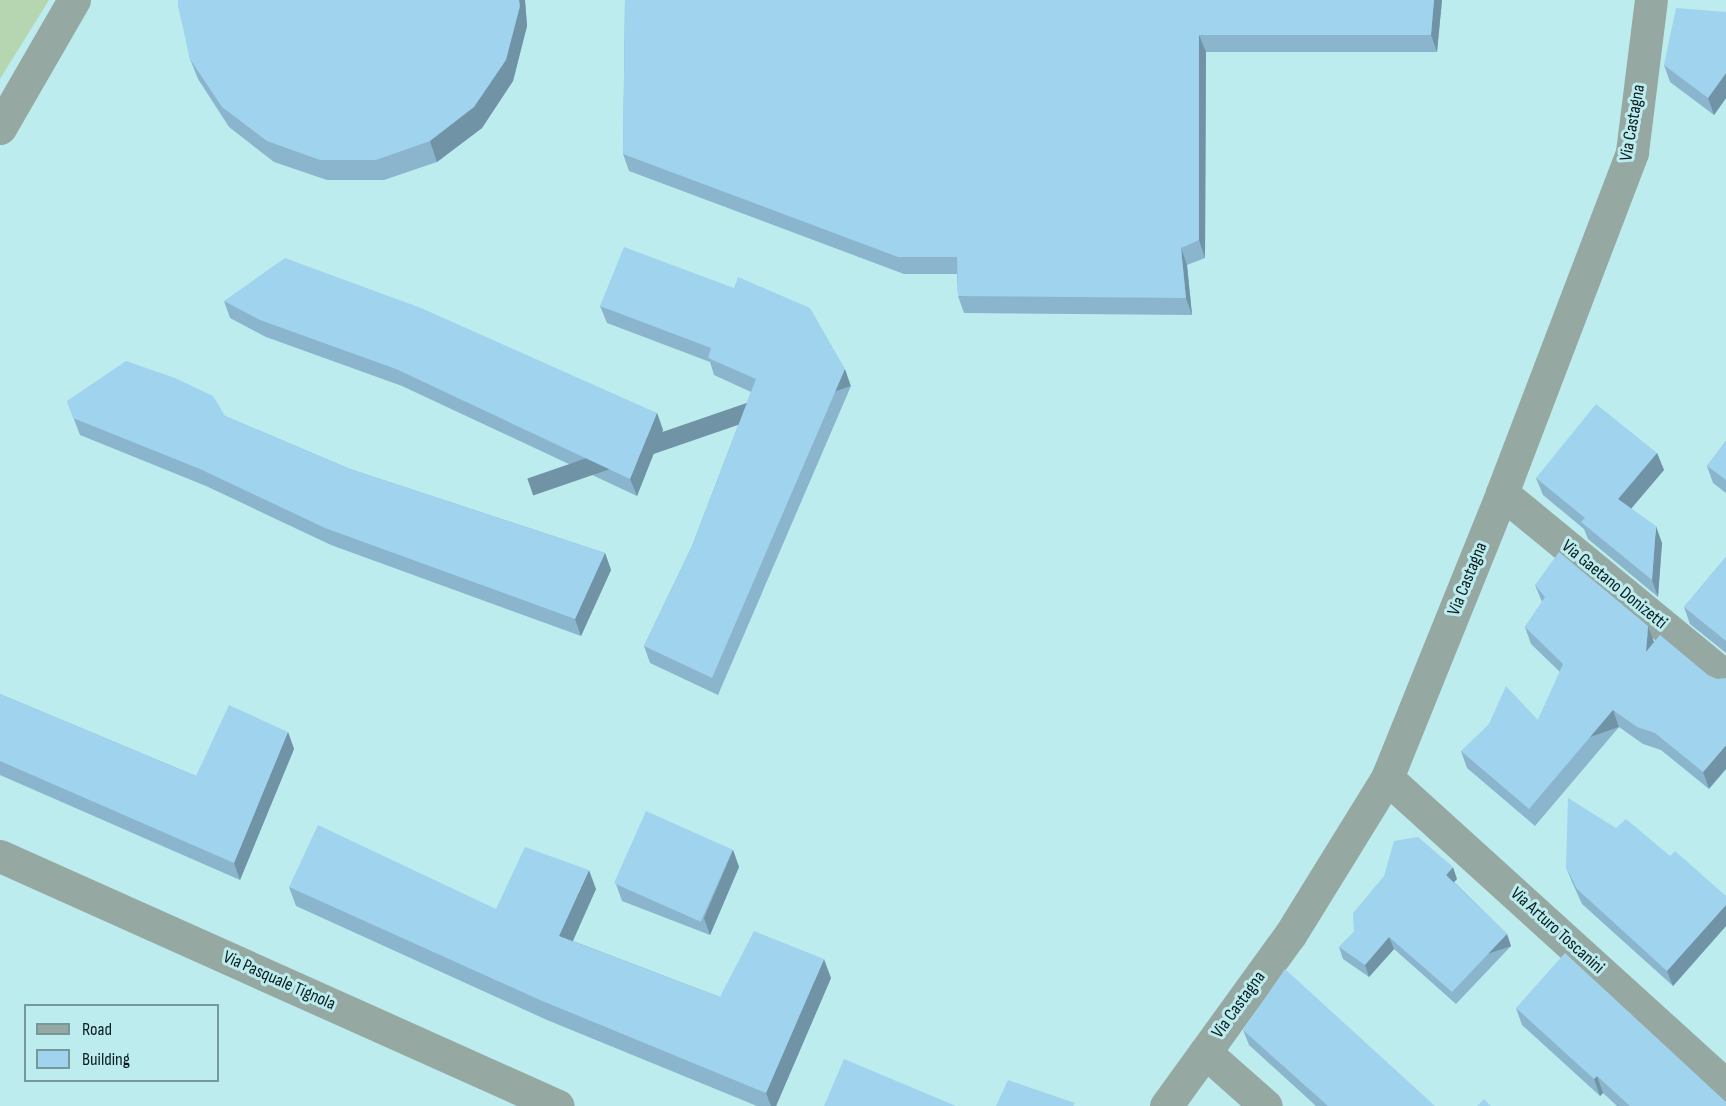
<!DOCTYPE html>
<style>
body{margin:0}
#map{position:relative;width:1726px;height:1106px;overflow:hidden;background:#bdecef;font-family:"Sofia Sans Condensed",sans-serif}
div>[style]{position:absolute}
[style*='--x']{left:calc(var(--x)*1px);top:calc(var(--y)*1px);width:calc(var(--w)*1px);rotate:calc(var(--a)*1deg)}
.green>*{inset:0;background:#b5d6b0}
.minor>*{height:33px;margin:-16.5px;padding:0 16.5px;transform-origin:16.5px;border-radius:16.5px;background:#96a8a2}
.wall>*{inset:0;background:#8ab5cc}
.shaded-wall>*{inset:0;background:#7094a6;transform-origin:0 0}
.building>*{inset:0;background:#a0d3ed;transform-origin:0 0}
span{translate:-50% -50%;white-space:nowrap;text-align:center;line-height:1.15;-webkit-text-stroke:6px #bdecef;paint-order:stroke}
.street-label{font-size:18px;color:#0a1c1d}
.legend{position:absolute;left:24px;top:1004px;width:195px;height:78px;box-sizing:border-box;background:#bdecef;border:2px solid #75999b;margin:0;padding:8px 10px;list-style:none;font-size:18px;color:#0a1c1d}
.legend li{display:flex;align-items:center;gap:12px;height:30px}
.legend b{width:30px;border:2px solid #75999b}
</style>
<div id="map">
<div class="green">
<div style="clip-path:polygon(0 0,49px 0,0 79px)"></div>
</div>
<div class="minor">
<div style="--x:0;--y:128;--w:148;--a:-60"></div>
<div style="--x:1502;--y:493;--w:290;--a:39.4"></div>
<div style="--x:1387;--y:778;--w:457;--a:42.2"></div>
<div style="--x:0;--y:856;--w:611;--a:24.13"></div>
<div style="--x:1205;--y:1052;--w:81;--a:41.5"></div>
<div style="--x:1166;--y:1106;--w:211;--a:-54.1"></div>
<div style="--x:1290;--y:935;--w:185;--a:-58.3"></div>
<div style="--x:1387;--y:778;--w:307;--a:-68"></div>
<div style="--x:1502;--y:493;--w:365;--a:-69.1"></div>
<div style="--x:1632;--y:152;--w:153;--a:-82.9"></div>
</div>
<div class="wall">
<div style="clip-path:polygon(178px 0,525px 0,527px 26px,513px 81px,482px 128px,437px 162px,384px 180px,327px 180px,274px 162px,229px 127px,198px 79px,190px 59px)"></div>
<div style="clip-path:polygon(625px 0,1442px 0,1437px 52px,1206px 52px,1205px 258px,1187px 265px,1192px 315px,964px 313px,958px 296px,957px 274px,904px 274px,629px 171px,623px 154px)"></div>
<div style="clip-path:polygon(1726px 12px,1726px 98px,1714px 115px,1670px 82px,1664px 65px)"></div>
<div style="clip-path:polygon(224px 301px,657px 413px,663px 430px,637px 496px,402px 386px,266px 337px,230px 318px)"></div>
<div style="clip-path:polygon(600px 306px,851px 386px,718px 695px,650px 663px,644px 646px,692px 546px,751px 392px,714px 375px,710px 362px,607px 323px)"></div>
<div style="clip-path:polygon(67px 401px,225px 416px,350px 469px,605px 553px,611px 570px,581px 636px,331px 545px,206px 486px,80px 435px)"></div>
<div style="clip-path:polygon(1726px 441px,1726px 493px,1713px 483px,1707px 466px)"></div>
<div style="clip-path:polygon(1657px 453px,1664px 470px,1631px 508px,1662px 543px,1658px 597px,1588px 539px,1584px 529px,1543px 495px,1536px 478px)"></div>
<div style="clip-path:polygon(1726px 557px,1726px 653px,1690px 624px,1684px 607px)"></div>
<div style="clip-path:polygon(1535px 585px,1654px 642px,1660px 635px,1709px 789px,1661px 750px,1643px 744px,1619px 727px,1535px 826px,1467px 768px,1461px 751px,1538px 720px,1560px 672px,1531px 644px,1525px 627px,1542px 602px)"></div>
<div style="clip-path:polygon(0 694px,196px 776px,288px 732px,294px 749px,240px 880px,0 775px)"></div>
<div style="clip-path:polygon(1616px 828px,1670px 856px,1726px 896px,1726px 926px,1673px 986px,1582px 904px,1572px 882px,1566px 867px)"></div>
<div style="clip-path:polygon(733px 850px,739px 867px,710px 935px,622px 901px,616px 884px)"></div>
<div style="clip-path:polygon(1457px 879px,1454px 882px,1507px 934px,1511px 946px,1456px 1004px,1394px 949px,1369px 977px,1343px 959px,1339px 947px,1354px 932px)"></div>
<div style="clip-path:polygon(289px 887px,496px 909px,596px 889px,573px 941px,720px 997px,831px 978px,776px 1106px,757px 1106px,547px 1020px,296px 906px)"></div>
<div style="clip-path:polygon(1516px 1008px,1726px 1106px,1617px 1106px,1603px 1093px,1600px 1096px,1522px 1025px)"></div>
<div style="clip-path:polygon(1243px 1030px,1435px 1106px,1316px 1106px,1249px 1045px)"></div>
</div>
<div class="shaded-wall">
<div style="clip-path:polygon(519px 0,525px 0,527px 26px,513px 81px,482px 128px,437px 162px,430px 141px)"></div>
<div style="clip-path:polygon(1434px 0,1442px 0,1437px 52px,1431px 35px)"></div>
<div style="clip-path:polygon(1199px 35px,1206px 52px,1205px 258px,1199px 240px)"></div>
<div style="clip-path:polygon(1726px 73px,1726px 98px,1714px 115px,1708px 98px)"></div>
<div style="clip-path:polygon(1181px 248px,1187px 265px,1192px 315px,1186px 298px)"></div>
<div style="left:845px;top:369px;width:18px;height:336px;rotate:71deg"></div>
<div style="clip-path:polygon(657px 413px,663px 430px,637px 496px,630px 479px)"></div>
<div style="clip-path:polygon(1657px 453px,1664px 470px,1625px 516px,1618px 499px)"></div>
<div style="clip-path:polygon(1656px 526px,1662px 543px,1658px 597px,1652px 580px)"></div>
<div style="clip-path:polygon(605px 553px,611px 570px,581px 636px,575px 619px)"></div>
<div style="clip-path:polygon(1648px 626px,1654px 642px,1646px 652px)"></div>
<div style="left:1613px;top:710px;width:18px;height:130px;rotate:71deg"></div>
<div style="clip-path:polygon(288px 732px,294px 749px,240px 880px,234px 863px)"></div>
<div style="clip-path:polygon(1726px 745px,1726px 769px,1709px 789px,1703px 772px)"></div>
<div style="clip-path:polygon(733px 850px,739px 867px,710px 935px,704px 918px)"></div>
<div style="clip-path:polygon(1453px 867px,1457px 879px,1450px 886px,1446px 875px)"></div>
<div style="clip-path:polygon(589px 870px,596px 889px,566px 956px,559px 936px)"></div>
<div style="clip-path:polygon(1726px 905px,1726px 926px,1673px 986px,1667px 971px)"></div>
<div style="left:1507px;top:934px;width:13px;height:80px;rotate:72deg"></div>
<div style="clip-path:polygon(1389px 937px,1394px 949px,1369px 977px,1365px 965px)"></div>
<div style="clip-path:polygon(824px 959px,831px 978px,776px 1106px,771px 1106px,766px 1093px)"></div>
<div style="clip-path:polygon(1597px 1076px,1603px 1093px,1600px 1096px,1594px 1079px)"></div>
</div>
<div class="building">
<div style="clip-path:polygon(178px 0,519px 0,520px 6px,506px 60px,474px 107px,430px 141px,376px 160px,320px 160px,267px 141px,222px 107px,190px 59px,178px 6px)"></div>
<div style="clip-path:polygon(625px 0,1434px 0,1431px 35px,1199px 35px,1199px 240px,1181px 248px,1186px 298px,958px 296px,957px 257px,898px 257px,623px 154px)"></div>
<div style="clip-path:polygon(1676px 8px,1726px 12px,1726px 73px,1708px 98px,1664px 65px)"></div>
<div style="clip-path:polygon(624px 247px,734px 288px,738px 277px,810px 308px,845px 369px,712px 678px,644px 646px,692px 546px,756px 379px,708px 358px,711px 348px,600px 306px)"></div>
<div style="clip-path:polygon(285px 258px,421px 308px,657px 413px,630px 479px,396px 369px,260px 320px,224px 301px)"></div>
<div style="clip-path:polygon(126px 361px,175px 378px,213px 396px,225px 416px,350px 469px,605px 553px,575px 619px,325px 528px,200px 469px,73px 418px,67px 401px)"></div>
<div style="clip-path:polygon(1596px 404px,1657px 453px,1618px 499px,1656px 526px,1652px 580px,1581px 522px,1585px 518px,1536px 478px)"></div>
<div style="clip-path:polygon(1726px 441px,1726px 480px,1707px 466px)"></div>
<div style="clip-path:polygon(1559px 552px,1648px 626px,1646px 652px,1660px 635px,1708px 675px,1717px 679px,1726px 678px,1726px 745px,1703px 772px,1655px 733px,1637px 727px,1613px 710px,1529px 809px,1461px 751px,1489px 724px,1506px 686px,1538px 720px,1563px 664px,1525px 627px,1545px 597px,1535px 585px)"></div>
<div style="clip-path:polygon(1726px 557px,1726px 641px,1684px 607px)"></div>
<div style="clip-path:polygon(0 694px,196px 776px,229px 705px,288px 732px,234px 863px,0 761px)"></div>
<div style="clip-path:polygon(1568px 798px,1616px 828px,1626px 819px,1670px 856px,1675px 851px,1726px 896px,1726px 905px,1667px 971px,1577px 889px,1566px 867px)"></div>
<div style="left:646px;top:811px;width:95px;height:79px;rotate:24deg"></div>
<div style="clip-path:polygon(318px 825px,496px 909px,525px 847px,589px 870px,559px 936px,720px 997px,754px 931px,824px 959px,766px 1093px,540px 1000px,289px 887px)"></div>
<div style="clip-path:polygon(1418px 837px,1453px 867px,1446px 875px,1507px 934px,1452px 992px,1389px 937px,1365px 965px,1339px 947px,1354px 932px,1353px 913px,1384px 876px,1394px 841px)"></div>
<div style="clip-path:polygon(1565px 953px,1726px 1102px,1726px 1106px,1630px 1106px,1597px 1076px,1594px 1079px,1516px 1008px)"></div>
<div style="clip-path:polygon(1285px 969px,1435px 1106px,1328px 1106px,1243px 1030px)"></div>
<div style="clip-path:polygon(844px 1059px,956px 1106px,824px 1106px)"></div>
<div style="clip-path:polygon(1008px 1080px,1075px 1103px,1073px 1106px,996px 1106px)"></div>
<div style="clip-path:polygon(1484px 1099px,1491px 1106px,1477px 1106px)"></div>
</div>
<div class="street-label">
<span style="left:1633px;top:123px;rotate:-80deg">Via Castagna</span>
<span style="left:1468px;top:579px;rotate:-68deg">Via Castagna</span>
<span style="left:1614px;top:585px;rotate:39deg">Via Gaetano Donizetti</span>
<span style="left:1557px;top:931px;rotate:42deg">Via Arturo Toscanini</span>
<span style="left:279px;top:981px;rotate:24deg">Via Pasquale Tignola</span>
<span style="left:1239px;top:1005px;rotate:-54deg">Via Castagna</span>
</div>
<ul class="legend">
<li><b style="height:8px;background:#96a8a2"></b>Road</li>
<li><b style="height:16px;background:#a0d3ed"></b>Building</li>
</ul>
</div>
